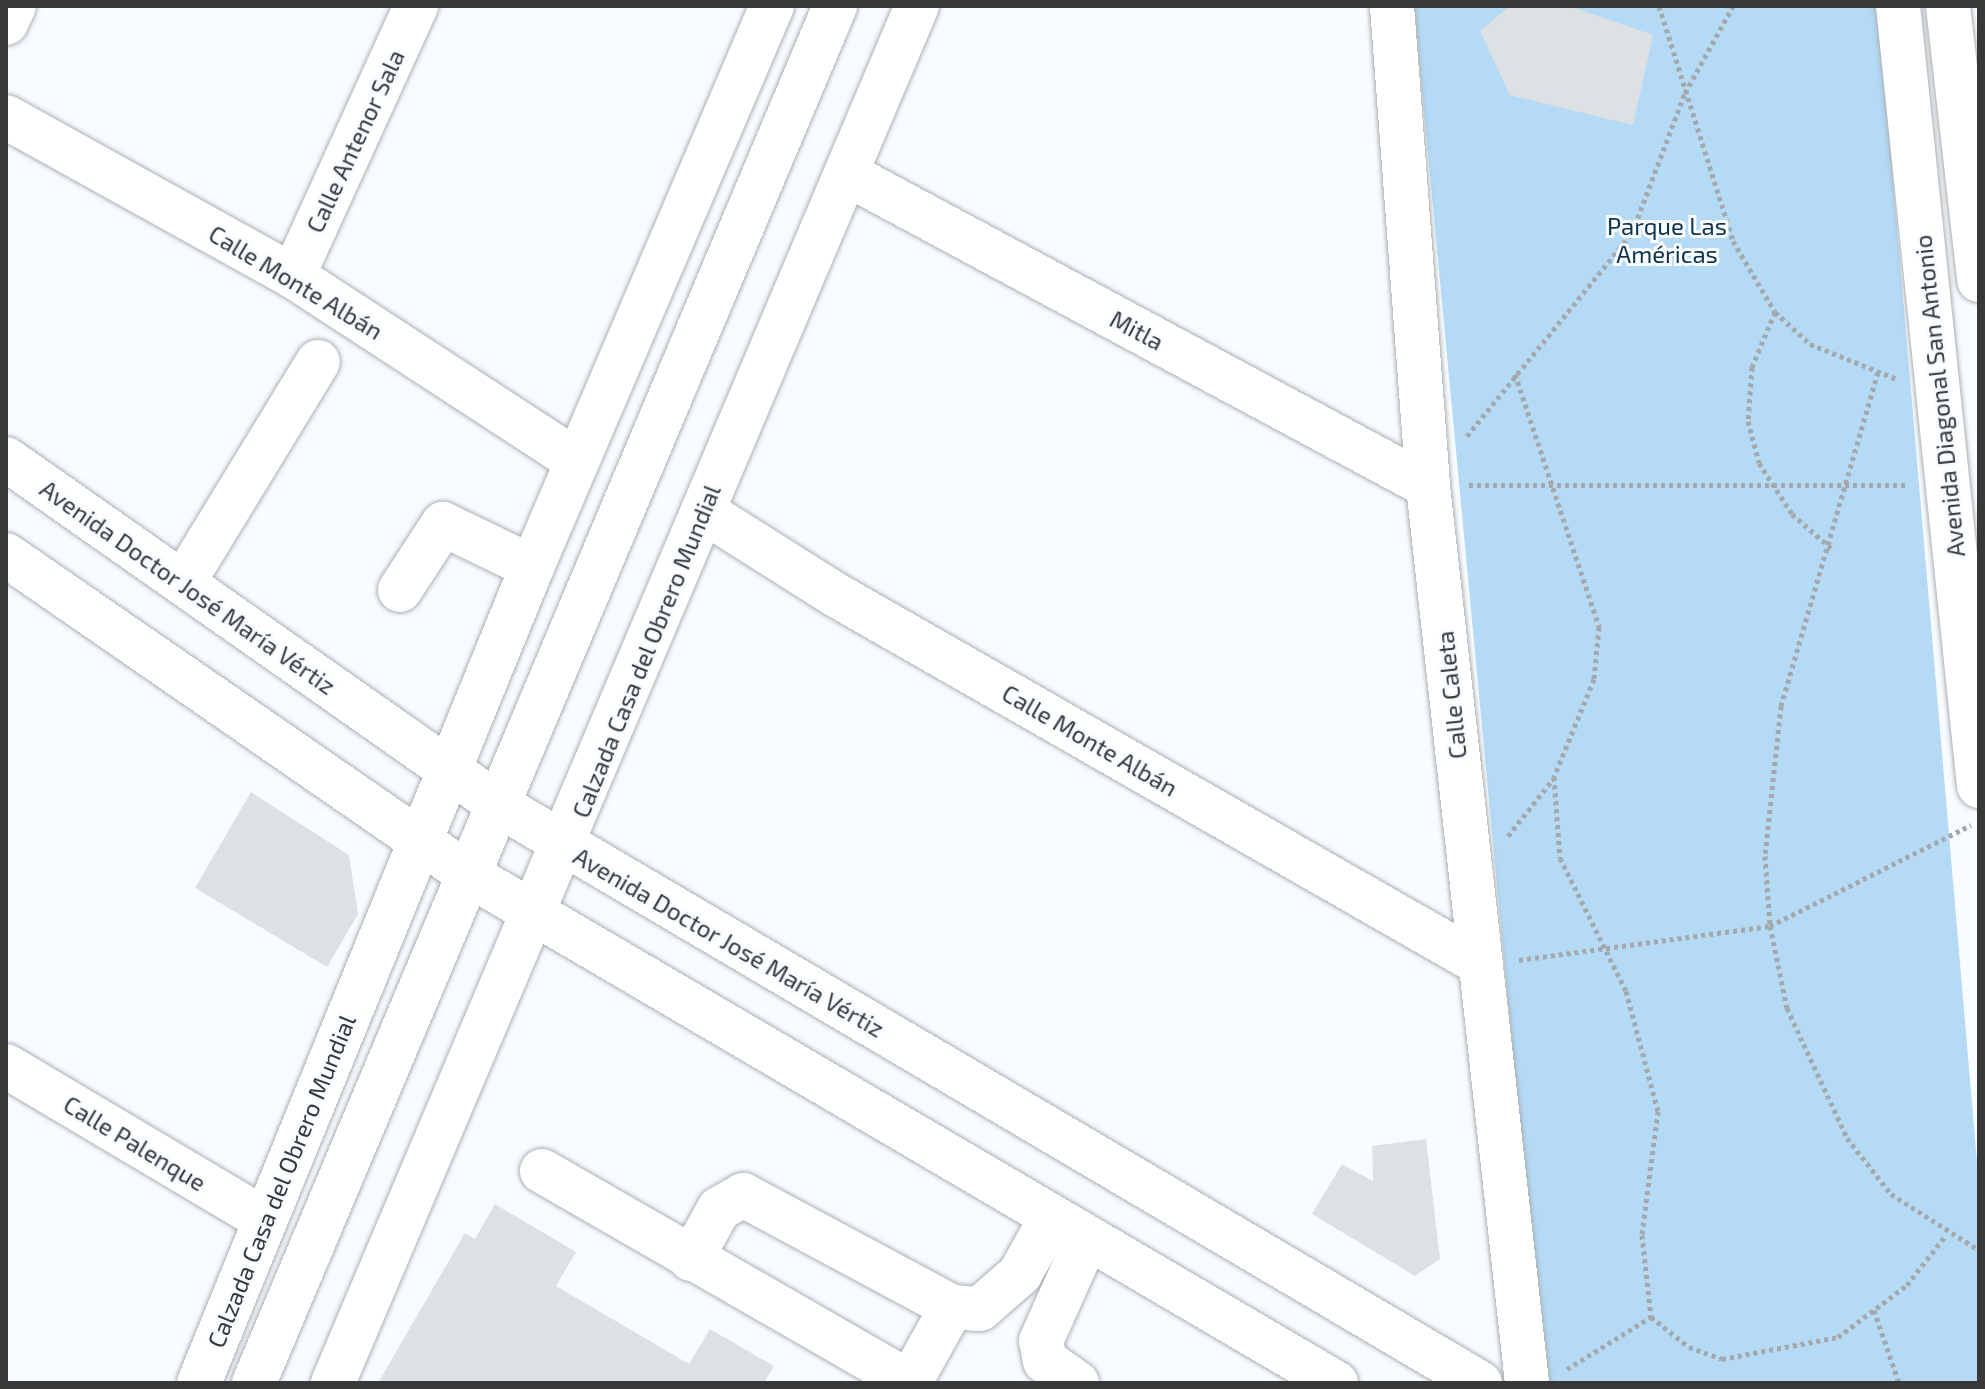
<!DOCTYPE html>
<meta charset="utf-8">
<style>
body{margin:0}
#map{position:relative;width:1985px;height:1389px;overflow:hidden;background:#f8fcff;font-family:"Exo 2",sans-serif}
div>[style]{position:absolute}
[style*='--x']{left:calc(var(--x)*1px);top:calc(var(--y)*1px);width:calc(var(--w)*1px);rotate:calc(var(--a)*1deg)}
.green>*{inset:0;background:#b4daf6}
.building>*{inset:0;background:#dde1e4}
.path>*{height:5px;margin-top:-2.5px;transform-origin:0;background:repeating-linear-gradient(90deg,#a5a8aa 0 4px,transparent 0 8px)}
.roads{filter:drop-shadow(0 0 2px #acb0b3) drop-shadow(0 0 2px #acb0b3)}
.minor>*{height:44px;margin:-22px;padding:0 22px;transform-origin:22px;border-radius:22px;background:#fff}
.major>*{height:44px;margin:-22px;padding:0 22px;transform-origin:22px;border-radius:22px;background:#fff}
span{translate:-50% -50%;white-space:nowrap;text-align:center;line-height:1.15;-webkit-text-stroke:6px #f8fcff;paint-order:stroke}
.street-label{font-size:24px;color:#363839}
.park-label{font-size:24px;color:#0e334a}
.frame{position:absolute;inset:0;border:8px solid #363839;pointer-events:none}
</style>
<div id="map">
<div class="green">
<div style="clip-path:polygon(1414px 6px,1878px 6px,1979px 1185px,1979px 1383px,1544px 1383px)"></div>
</div>
<div class="building">
<div style="clip-path:polygon(1510px 6px,1569px 6px,1653px 35px,1633px 125px,1510px 95px,1480px 31px)"></div>
<div style="clip-path:polygon(251px 792px,349px 855px,358px 914px,327px 967px,195px 888px)"></div>
<div style="clip-path:polygon(1426px 1139px,1440px 1259px,1415px 1276px,1312px 1214px,1342px 1164px,1373px 1181px,1372px 1146px)"></div>
<div style="clip-path:polygon(495px 1204px,576px 1252px,556px 1286px,689px 1364px,710px 1329px,774px 1366px,764px 1383px,378px 1383px,465px 1233px,475px 1239px)"></div>
</div>
<div class="path">
<div style="--x:1659;--y:6;--w:246;--a:72.5"></div>
<div style="--x:1733;--y:241;--w:82;--a:59.4"></div>
<div style="--x:1775;--y:312;--w:47;--a:42.4"></div>
<div style="--x:1810;--y:344;--w:94;--a:21.9"></div>
<div style="--x:1775;--y:312;--w:60;--a:112.7"></div>
<div style="--x:1752;--y:367;--w:54;--a:94.2"></div>
<div style="--x:1748;--y:421;--w:43;--a:75.3"></div>
<div style="--x:1759;--y:463;--w:61;--a:57.1"></div>
<div style="--x:1792;--y:514;--w:53;--a:41.2"></div>
<div style="--x:1878;--y:372;--w:348;--a:106.2"></div>
<div style="--x:1781;--y:706;--w:151;--a:96.1"></div>
<div style="--x:1765;--y:856;--w:70;--a:85.9"></div>
<div style="--x:1770;--y:926;--w:84;--a:78.3"></div>
<div style="--x:1787;--y:1008;--w:143;--a:65.2"></div>
<div style="--x:1847;--y:1138;--w:71;--a:51.8"></div>
<div style="--x:1891;--y:1194;--w:104;--a:32.5"></div>
<div style="--x:1515;--y:374;--w:267;--a:71.6"></div>
<div style="--x:1599;--y:627;--w:52;--a:95.5"></div>
<div style="--x:1594;--y:679;--w:106;--a:112.2"></div>
<div style="--x:1554;--y:777;--w:81;--a:85.8"></div>
<div style="--x:1560;--y:858;--w:148;--a:63.6"></div>
<div style="--x:1626;--y:991;--w:124;--a:75.1"></div>
<div style="--x:1658;--y:1111;--w:125;--a:97.4"></div>
<div style="--x:1642;--y:1235;--w:82;--a:83.7"></div>
<div style="--x:1651;--y:1317;--w:48;--a:38.3"></div>
<div style="--x:1689;--y:1347;--w:35;--a:20"></div>
<div style="--x:1722;--y:1359;--w:118;--a:-10.7"></div>
<div style="--x:1838;--y:1337;--w:86;--a:-37"></div>
<div style="--x:1907;--y:1285;--w:63;--a:-52"></div>
<div style="--x:1467;--y:436;--w:262;--a:-50.9"></div>
<div style="--x:1632;--y:233;--w:150;--a:-69.3"></div>
<div style="--x:1685;--y:93;--w:99;--a:-61.1"></div>
<div style="--x:1469;--y:485;--w:438;--a:0"></div>
<div style="--x:1508;--y:836;--w:74;--a:-51.6"></div>
<div style="--x:1519;--y:960;--w:253;--a:-7.7"></div>
<div style="--x:1770;--y:926;--w:225;--a:-26.7"></div>
<div style="--x:1874;--y:1310;--w:77;--a:71.1"></div>
<div style="--x:1567;--y:1369;--w:99;--a:-31.8"></div>
</div>
<div class="roads">
<div class="minor">
<div style="--x:1392;--y:6;--w:481;--a:85.7"></div>
<div style="--x:1428;--y:486;--w:902;--a:83.7"></div>
<div style="--x:1898;--y:6;--w:784;--a:84.07"></div>
<div style="--x:1948;--y:6;--w:276;--a:83.5"></div>
<div style="--x:6;--y:23;--w:19;--a:-65"></div>
<div style="--x:6;--y:117;--w:328;--a:29"></div>
<div style="--x:293;--y:276;--w:339;--a:33.1"></div>
<div style="--x:847;--y:174;--w:659;--a:28.24"></div>
<div style="--x:293;--y:276;--w:297;--a:-65.5"></div>
<div style="--x:703;--y:511;--w:157;--a:32.3"></div>
<div style="--x:836;--y:595;--w:743;--a:29.77"></div>
<div style="--x:183;--y:583;--w:259;--a:-58.6"></div>
<div style="--x:400;--y:590;--w:79;--a:-56.9"></div>
<div style="--x:443;--y:524;--w:99;--a:25.8"></div>
<div style="--x:6;--y:1066;--w:301;--a:30.7"></div>
<div style="--x:542;--y:1171;--w:426;--a:29.9"></div>
<div style="--x:691;--y:1259;--w:57;--a:-60.8"></div>
<div style="--x:719;--y:1209;--w:28;--a:-30"></div>
<div style="--x:743;--y:1195;--w:237;--a:28.2"></div>
<div style="--x:952;--y:1307;--w:28;--a:4"></div>
<div style="--x:980;--y:1309;--w:53;--a:-41.2"></div>
<div style="--x:1020;--y:1274;--w:64;--a:-61"></div>
<div style="--x:910;--y:1382;--w:86;--a:-60.8"></div>
<div style="--x:199;--y:1383;--w:881;--a:-67.8"></div>
<div style="--x:532;--y:567;--w:610;--a:-66.84"></div>
<div style="--x:333;--y:1383;--w:1496;--a:-67.02"></div>
<div style="--x:1077;--y:1383;--w:39;--a:-145"></div>
<div style="--x:1045;--y:1361;--w:20;--a:-101"></div>
<div style="--x:1041;--y:1341;--w:113;--a:-65.9"></div>
</div>
<div class="major">
<div style="--x:6;--y:459;--w:606;--a:35.05"></div>
<div style="--x:502;--y:807;--w:1135;--a:30.5"></div>
<div style="--x:6;--y:555;--w:565;--a:34.62"></div>
<div style="--x:471;--y:876;--w:1003;--a:30.38"></div>
<div style="--x:254;--y:1383;--w:1495;--a:-67.12"></div>
</div>
</div>
<div class="street-label">
<span style="left:355px;top:141px;rotate:-65deg">Calle Antenor Sala</span>
<span style="left:296px;top:282px;rotate:31deg">Calle Monte Albán</span>
<span style="left:1137px;top:330px;rotate:28deg">Mitla</span>
<span style="left:1939px;top:396px;rotate:-96deg">Avenida Diagonal San Antonio</span>
<span style="left:188px;top:587px;rotate:35deg">Avenida Doctor José María Vértiz</span>
<span style="left:646px;top:651px;rotate:-68deg">Calzada Casa del Obrero Mundial</span>
<span style="left:1451px;top:695px;rotate:-96deg">Calle Caleta</span>
<span style="left:1090px;top:740px;rotate:30deg">Calle Monte Albán</span>
<span style="left:729px;top:942px;rotate:30deg">Avenida Doctor José María Vértiz</span>
<span style="left:135px;top:1143px;rotate:31deg">Calle Palenque</span>
<span style="left:281px;top:1181px;rotate:-68deg">Calzada Casa del Obrero Mundial</span>
</div>
<div class="park-label">
<span style="left:1667px;top:240px">Parque Las<br>Américas</span>
</div>
<div class="frame"></div>
</div>
